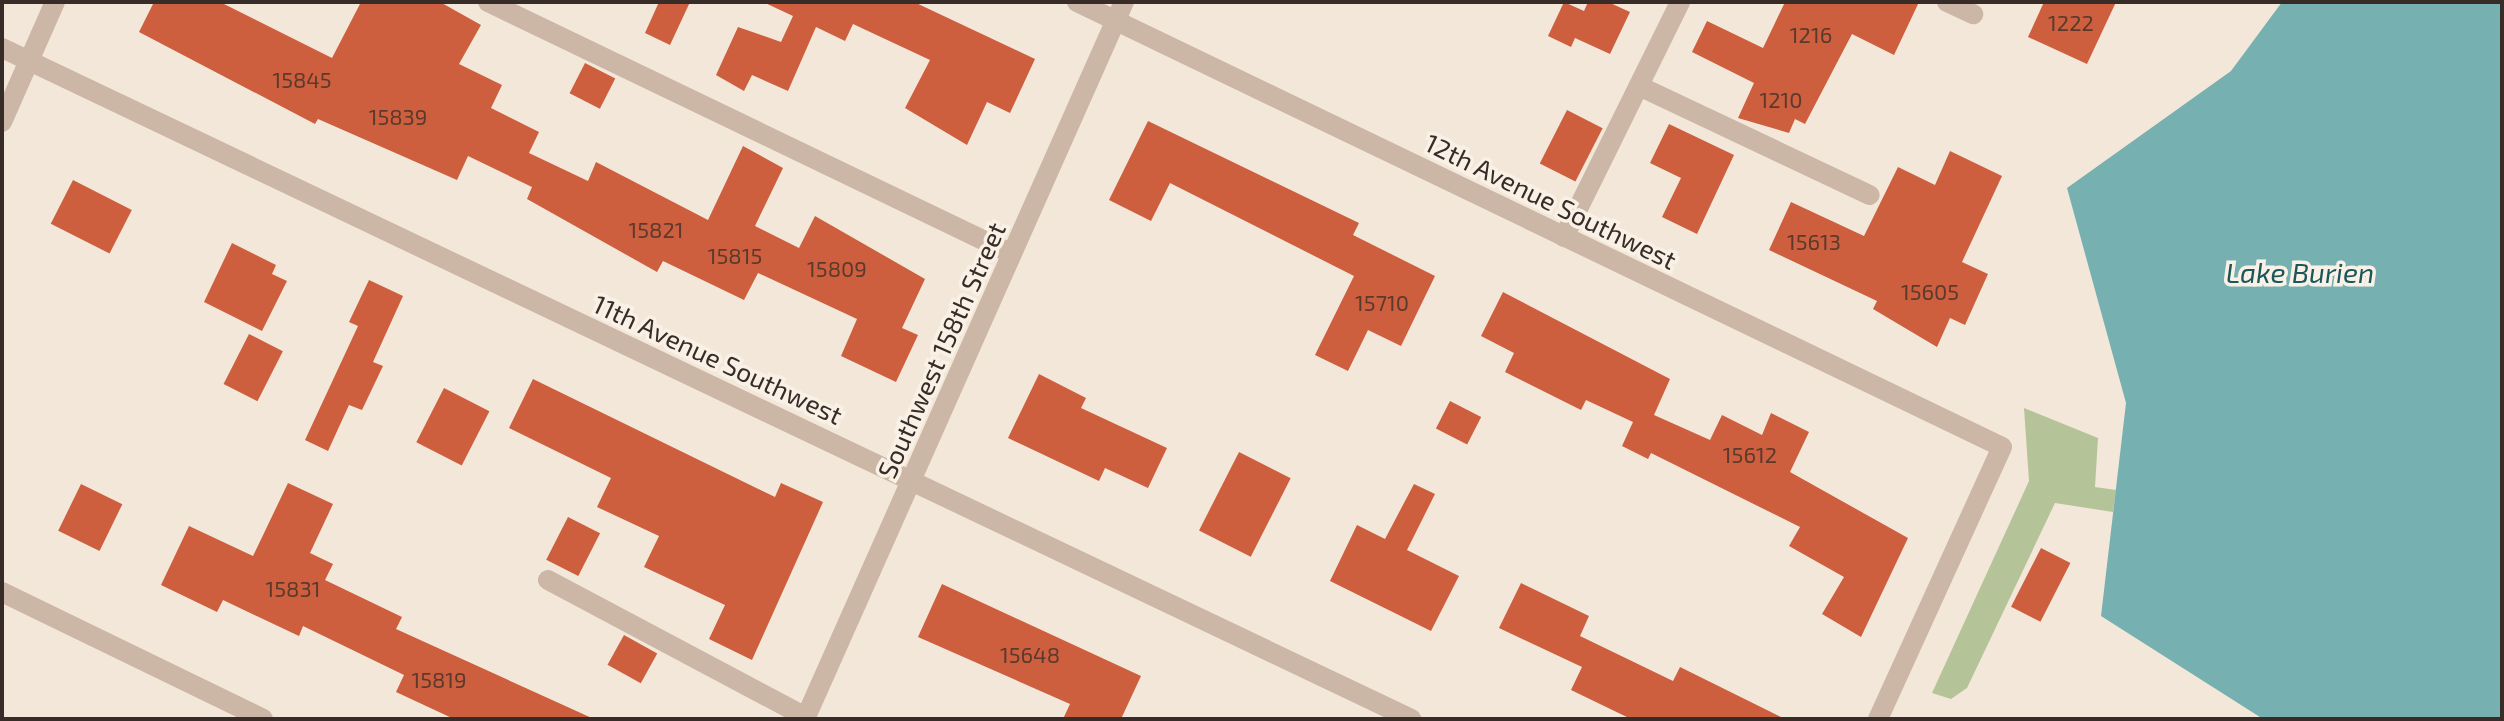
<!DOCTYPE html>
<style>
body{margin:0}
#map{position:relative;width:2504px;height:721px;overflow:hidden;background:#f3e7d9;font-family:"Exo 2",sans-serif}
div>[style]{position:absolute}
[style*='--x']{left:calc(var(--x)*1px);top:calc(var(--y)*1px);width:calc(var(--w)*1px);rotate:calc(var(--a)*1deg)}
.green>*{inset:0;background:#b5c399}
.water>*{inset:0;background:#77b0b1}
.building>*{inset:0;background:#cd5f3e;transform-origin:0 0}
.minor>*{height:20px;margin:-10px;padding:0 10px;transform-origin:10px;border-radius:10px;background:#ccb6a5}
span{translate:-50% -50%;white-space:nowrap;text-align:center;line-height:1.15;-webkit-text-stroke:7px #faf1e6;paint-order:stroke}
.number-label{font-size:22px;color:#5c392d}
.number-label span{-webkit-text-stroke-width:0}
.street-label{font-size:26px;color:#372c27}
.water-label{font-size:28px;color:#1a575a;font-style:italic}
.frame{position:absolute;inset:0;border:4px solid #372c27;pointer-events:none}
</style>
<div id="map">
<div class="green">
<div style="clip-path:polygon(2024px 408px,2098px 438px,2095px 487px,2116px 490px,2113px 512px,2055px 503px,1967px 688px,1951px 699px,1932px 693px,2029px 481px)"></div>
</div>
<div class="water">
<div style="clip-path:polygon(2282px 2px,2502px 2px,2502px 719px,2263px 719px,2101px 616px,2126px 403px,2067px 188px,2231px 71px)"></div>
</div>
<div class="building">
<div style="clip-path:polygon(154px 2px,220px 2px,332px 58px,361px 2px,440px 2px,481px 25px,459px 64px,502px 85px,491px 108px,539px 132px,529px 153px,588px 181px,596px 162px,708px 220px,743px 146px,783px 168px,755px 226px,799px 248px,815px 216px,925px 279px,902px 328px,918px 335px,896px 382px,841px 356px,857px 319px,758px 273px,744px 300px,663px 261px,657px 272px,527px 199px,532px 187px,468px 156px,457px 180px,318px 119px,315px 124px,139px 32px)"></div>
<div style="clip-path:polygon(659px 2px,690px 2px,670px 45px,645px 33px)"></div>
<div style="clip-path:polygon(763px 2px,914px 2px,1035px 59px,1010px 113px,987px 102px,967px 145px,905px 108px,930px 60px,853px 24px,845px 41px,816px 27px,788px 91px,752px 75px,744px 91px,716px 75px,738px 27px,781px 42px,793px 16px)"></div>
<div style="clip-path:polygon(1564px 2px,1584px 11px,1588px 2px,1608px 2px,1630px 12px,1610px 54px,1575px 38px,1571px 47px,1548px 36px)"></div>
<div style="clip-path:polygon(1785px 2px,1919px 2px,1894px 55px,1852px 34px,1805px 124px,1795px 119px,1789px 133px,1738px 118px,1754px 83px,1692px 52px,1707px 21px,1763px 48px)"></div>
<div style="clip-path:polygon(2044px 2px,2116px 2px,2087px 64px,2028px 37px)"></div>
<div style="left:585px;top:63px;width:34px;height:34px;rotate:27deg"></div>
<div style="left:1567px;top:110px;width:40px;height:60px;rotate:27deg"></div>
<div style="clip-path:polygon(1148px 121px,1359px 223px,1353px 235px,1435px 276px,1401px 346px,1368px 330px,1348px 371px,1315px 355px,1354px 276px,1170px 183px,1151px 221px,1109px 200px)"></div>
<div style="clip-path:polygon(1669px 124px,1734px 155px,1697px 234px,1662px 217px,1681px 178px,1650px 163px)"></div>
<div style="clip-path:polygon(1950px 151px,2002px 176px,1962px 262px,1988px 274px,1965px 325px,1950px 318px,1937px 347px,1873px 309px,1877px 301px,1769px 250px,1791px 202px,1864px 236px,1898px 167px,1935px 185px)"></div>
<div style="left:73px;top:180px;width:66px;height:49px;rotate:27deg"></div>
<div style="clip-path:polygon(232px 243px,276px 265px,272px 274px,287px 281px,262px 331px,204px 302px)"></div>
<div style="clip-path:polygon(369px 280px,403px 296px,373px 362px,383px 366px,362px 410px,349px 405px,328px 451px,305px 440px,358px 326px,349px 322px)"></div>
<div style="clip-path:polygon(1503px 292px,1670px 379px,1654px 415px,1710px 440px,1722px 415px,1762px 435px,1771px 413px,1809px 432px,1790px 472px,1908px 538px,1861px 637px,1822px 614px,1844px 577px,1789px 546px,1800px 527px,1651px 453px,1648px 459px,1622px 446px,1633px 422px,1586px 400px,1581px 410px,1505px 372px,1514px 353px,1481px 336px)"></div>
<div style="left:249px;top:334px;width:38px;height:56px;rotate:27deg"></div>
<div style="clip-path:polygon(1039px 374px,1086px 398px,1081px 408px,1167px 448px,1148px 488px,1105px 468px,1099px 481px,1008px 438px)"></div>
<div style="clip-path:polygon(533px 379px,775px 497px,781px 483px,823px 502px,752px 660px,709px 639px,725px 605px,644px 567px,659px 536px,597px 507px,611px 478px,509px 428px)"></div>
<div style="left:444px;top:388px;width:51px;height:61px;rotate:27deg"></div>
<div style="left:1450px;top:401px;width:35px;height:31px;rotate:27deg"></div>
<div style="left:1239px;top:452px;width:58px;height:88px;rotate:27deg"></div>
<div style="clip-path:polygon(288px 483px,333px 504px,310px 553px,333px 564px,325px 580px,402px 617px,396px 629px,594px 719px,454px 719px,396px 692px,404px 675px,303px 626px,299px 636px,223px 600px,217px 612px,161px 585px,189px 526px,253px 556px)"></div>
<div style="left:81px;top:484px;width:46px;height:52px;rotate:26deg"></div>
<div style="clip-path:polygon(1414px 484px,1435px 494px,1407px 550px,1459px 576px,1431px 631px,1330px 581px,1357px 525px,1385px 539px)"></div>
<div style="left:568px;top:517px;width:36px;height:48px;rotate:27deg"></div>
<div style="left:2041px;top:548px;width:33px;height:66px;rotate:27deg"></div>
<div style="clip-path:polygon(1521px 583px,1589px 616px,1580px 636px,1673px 681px,1680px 667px,1785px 719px,1631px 719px,1571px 690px,1582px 667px,1499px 628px)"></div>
<div style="clip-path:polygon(942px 584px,1141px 676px,1121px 719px,1063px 719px,1070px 704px,918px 637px)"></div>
<div style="left:624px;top:635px;width:38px;height:34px;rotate:29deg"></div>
</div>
<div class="minor">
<div style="--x:488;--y:2;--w:581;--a:25.68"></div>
<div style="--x:1077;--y:2;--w:1026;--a:25.69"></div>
<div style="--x:2002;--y:447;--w:299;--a:114.5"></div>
<div style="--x:1947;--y:2;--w:29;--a:25"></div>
<div style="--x:2;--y:48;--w:1561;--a:25.46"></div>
<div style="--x:1639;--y:86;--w:255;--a:25.3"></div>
<div style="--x:2;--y:122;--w:131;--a:-66.2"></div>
<div style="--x:1564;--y:237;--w:262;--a:-63.7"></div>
<div style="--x:548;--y:580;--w:292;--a:28"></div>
<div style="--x:2;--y:592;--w:290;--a:25.9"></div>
<div style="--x:805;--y:719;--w:785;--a:-66.02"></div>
</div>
<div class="number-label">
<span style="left:2071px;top:23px">1222</span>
<span style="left:1811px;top:35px">1216</span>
<span style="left:302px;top:80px">15845</span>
<span style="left:1781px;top:100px">1210</span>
<span style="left:398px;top:117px">15839</span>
<span style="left:656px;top:230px">15821</span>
<span style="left:1814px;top:242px">15613</span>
<span style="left:735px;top:256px">15815</span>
<span style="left:837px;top:269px">15809</span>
<span style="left:1930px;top:292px">15605</span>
<span style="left:1382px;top:303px">15710</span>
<span style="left:1750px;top:455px">15612</span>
<span style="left:293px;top:589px">15831</span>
<span style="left:1030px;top:655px">15648</span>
<span style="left:439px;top:680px">15819</span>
</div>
<div class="street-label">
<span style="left:1551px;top:201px;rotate:26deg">12th Avenue Southwest</span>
<span style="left:941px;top:350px;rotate:-66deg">Southwest 158th Street</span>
<span style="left:718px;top:359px;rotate:25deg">11th Avenue Southwest</span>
</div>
<div class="water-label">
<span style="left:2300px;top:272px">Lake Burien</span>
</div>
<div class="frame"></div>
</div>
